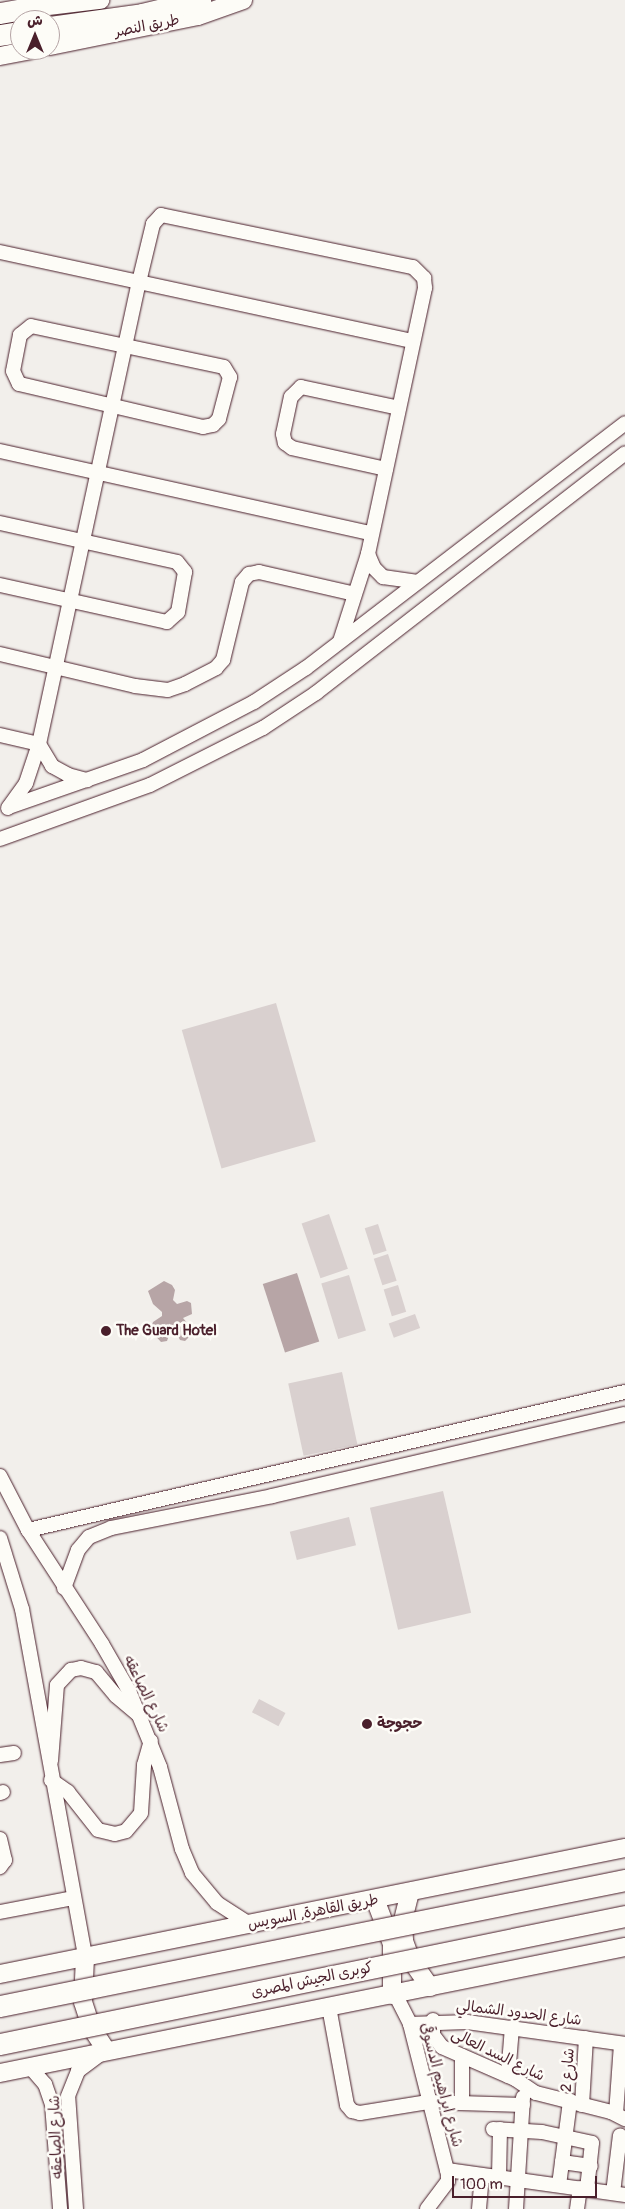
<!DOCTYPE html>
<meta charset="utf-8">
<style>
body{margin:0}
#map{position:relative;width:625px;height:2209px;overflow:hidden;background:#f2efeb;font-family:Pangolin,"Playpen Sans Arabic",sans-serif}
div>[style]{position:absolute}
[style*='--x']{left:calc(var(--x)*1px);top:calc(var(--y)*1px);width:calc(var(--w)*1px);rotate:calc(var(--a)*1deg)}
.green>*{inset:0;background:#d9d0cf;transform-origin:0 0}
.water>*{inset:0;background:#b7a5a6;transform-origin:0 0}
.roads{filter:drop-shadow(0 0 1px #4a1f2b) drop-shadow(0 0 1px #4a1f2b)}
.minor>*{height:14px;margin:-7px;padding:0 7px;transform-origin:7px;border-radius:7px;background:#fdfcf7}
.major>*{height:18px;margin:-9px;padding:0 9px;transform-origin:9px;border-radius:9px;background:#fdfcf7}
.highway>*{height:21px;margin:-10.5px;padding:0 10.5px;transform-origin:10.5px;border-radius:10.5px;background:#fdfcf7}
.bridges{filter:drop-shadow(0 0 1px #4a1f2b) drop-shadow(0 0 1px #4a1f2b)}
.highway-bridge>*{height:21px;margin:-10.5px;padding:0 10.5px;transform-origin:10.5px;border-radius:10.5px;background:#fdfcf7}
.dots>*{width:14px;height:14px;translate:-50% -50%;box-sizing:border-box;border:2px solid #fdfcf7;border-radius:50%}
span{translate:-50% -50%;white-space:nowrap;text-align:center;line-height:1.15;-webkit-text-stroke:5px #fdfcf7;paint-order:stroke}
.street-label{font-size:15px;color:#4a1f2b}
.poi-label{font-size:15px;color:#4a1f2b;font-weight:700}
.left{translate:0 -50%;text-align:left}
.north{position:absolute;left:10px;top:10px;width:50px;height:50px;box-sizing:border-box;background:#fdfcf7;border:1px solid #b5a4a5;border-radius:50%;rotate:0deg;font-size:14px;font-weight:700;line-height:20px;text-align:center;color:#4a1f2b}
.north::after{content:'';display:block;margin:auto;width:18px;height:22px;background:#4a1f2b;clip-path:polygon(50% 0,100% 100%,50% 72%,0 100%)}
.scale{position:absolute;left:452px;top:2176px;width:145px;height:22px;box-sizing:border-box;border:2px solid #4a1f2b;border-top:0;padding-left:6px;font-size:15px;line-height:18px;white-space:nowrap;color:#4a1f2b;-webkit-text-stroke:4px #fdfcf7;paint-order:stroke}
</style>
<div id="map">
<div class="green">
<div style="left:276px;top:1003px;width:144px;height:98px;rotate:74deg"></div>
<div style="left:329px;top:1214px;width:58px;height:29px;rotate:71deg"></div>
<div style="left:378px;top:1224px;width:28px;height:14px;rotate:72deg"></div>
<div style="left:388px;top:1254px;width:28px;height:15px;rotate:72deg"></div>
<div style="left:349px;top:1275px;width:58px;height:29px;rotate:73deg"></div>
<div style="left:398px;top:1285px;width:28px;height:15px;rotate:73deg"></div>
<div style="left:415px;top:1314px;width:15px;height:28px;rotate:70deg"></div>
<div style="left:342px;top:1372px;width:74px;height:55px;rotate:78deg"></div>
<div style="left:443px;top:1491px;width:125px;height:75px;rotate:77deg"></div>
<div style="left:349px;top:1517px;width:29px;height:61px;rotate:76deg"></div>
<div style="left:259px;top:1699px;width:30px;height:15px;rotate:28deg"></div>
</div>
<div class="water">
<div style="left:297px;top:1273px;width:72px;height:36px;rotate:72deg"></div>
<div style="clip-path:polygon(164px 1281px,172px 1285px,175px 1290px,173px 1300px,177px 1304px,187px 1301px,191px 1303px,192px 1314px,183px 1318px,193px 1330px,192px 1334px,185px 1341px,180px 1340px,175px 1330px,171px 1330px,167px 1341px,161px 1342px,150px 1330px,153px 1322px,162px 1316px,162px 1312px,153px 1304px,148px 1291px)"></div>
</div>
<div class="roads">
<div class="minor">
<div style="--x:0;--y:252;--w:422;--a:12.2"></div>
<div style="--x:31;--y:326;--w:197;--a:12"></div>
<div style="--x:224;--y:367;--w:12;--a:59"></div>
<div style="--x:230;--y:377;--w:43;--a:104.7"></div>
<div style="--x:219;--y:419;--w:8;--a:135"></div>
<div style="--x:213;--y:425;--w:10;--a:169"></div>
<div style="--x:203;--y:427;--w:189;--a:-166.8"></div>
<div style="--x:19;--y:384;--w:14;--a:-115"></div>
<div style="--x:13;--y:371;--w:37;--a:-79"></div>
<div style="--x:20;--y:335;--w:14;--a:-39"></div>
<div style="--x:0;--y:451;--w:378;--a:12.5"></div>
<div style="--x:386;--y:469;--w:96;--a:-167.4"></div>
<div style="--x:292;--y:448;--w:9;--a:-144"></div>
<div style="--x:285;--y:443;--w:9;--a:-103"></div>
<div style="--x:283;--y:434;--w:38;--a:-78"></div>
<div style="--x:291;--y:397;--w:14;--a:-45"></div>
<div style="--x:301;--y:387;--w:100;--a:12.1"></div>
<div style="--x:0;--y:523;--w:181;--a:12.4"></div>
<div style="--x:177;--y:562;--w:13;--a:51"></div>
<div style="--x:185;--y:572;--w:41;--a:99.9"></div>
<div style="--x:178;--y:612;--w:15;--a:138"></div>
<div style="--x:167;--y:622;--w:171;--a:-167.5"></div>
<div style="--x:368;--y:554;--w:15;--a:67"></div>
<div style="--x:374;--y:568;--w:13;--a:45"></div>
<div style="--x:383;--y:577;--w:35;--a:8"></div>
<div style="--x:0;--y:654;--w:139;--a:13.3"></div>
<div style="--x:135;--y:686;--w:33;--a:7"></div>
<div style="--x:168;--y:690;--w:18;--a:-19"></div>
<div style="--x:185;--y:684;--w:35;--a:-27"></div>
<div style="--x:216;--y:668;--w:11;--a:-49"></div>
<div style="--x:223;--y:660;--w:80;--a:-76.3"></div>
<div style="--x:242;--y:582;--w:11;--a:-49"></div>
<div style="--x:249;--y:574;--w:10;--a:-11"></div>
<div style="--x:259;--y:572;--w:98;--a:12.9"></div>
<div style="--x:0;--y:735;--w:40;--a:13"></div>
<div style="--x:39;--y:744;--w:26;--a:59"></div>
<div style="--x:52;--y:766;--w:18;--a:29"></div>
<div style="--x:68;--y:775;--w:20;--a:15"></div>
<div style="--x:9;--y:807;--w:142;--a:-19.3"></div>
<div style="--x:143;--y:760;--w:125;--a:-27.6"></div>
<div style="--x:254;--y:702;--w:62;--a:-33.2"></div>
<div style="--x:306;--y:668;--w:402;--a:-37.5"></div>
<div style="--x:8;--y:808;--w:31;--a:-54"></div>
<div style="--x:26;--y:783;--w:41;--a:-71.6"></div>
<div style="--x:39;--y:744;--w:473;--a:-77.8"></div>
<div style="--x:139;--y:282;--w:60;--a:-76.4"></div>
<div style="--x:153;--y:224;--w:12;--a:-48"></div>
<div style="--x:161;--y:215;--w:257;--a:11.7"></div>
<div style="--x:413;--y:267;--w:16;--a:45"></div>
<div style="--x:424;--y:278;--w:10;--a:84"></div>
<div style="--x:425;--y:288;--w:272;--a:102.1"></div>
<div style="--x:368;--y:554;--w:91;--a:107.8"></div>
<div style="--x:0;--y:839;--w:159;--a:-19.8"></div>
<div style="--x:150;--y:785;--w:127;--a:-26.8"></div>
<div style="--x:263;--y:728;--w:64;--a:-33.4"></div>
<div style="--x:316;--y:693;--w:391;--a:-37.8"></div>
<div style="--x:0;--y:1476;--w:61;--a:62.6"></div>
<div style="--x:28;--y:1530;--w:136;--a:57"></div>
<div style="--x:102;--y:1644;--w:54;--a:60.1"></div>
<div style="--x:129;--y:1691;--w:82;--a:67.8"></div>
<div style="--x:160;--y:1767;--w:85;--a:75"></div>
<div style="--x:182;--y:1849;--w:26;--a:67"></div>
<div style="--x:192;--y:1873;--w:39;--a:50"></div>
<div style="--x:217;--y:1903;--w:38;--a:33"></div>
<div style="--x:28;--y:1530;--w:613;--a:-13.02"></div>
<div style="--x:0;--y:1538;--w:74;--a:72.8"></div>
<div style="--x:22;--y:1609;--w:354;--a:79.7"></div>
<div style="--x:64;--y:1588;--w:40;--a:-69.8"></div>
<div style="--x:78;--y:1550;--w:17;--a:-50"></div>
<div style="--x:89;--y:1537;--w:24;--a:-22"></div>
<div style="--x:111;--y:1528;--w:164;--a:-11.2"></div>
<div style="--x:272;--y:1496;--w:362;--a:-13.1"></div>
<div style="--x:0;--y:1755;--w:14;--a:-8"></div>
<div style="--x:51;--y:1761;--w:76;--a:-85.5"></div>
<div style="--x:57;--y:1685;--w:21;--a:-47"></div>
<div style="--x:71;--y:1670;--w:10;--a:-11"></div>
<div style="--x:81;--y:1668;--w:16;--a:15"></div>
<div style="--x:96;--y:1672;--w:31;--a:50"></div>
<div style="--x:116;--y:1696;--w:31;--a:40"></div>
<div style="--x:51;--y:1780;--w:21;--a:35"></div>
<div style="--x:68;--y:1792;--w:48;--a:51.7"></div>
<div style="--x:98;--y:1830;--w:17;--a:13"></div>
<div style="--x:115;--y:1834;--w:11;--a:-15"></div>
<div style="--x:126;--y:1831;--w:23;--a:-50"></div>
<div style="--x:141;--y:1813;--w:48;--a:-86.4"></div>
<div style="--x:144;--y:1765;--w:25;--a:-74"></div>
<div style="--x:0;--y:1793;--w:3;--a:-18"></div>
<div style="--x:0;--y:1839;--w:22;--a:77"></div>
<div style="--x:5;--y:1860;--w:9;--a:126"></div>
<div style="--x:0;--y:1912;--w:74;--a:-10.9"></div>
<div style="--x:395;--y:1994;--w:34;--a:63"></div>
<div style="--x:410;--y:2024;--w:155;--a:75.8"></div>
<div style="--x:448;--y:2174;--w:7;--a:90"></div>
<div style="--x:448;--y:2181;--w:35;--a:127"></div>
<div style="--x:329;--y:2007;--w:100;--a:79.6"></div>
<div style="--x:347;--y:2105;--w:8;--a:50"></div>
<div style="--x:352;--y:2111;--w:8;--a:14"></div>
<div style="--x:360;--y:2113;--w:69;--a:-9.2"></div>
<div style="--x:428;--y:2102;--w:95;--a:1.8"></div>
<div style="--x:433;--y:2020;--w:15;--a:90"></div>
<div style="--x:433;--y:2035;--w:15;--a:53"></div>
<div style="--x:442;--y:2047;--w:80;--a:23.7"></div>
<div style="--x:515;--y:2079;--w:25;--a:34"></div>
<div style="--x:536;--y:2093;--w:77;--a:14.2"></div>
<div style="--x:611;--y:2112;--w:16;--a:27"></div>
<div style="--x:410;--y:2024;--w:57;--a:-2"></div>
<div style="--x:467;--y:2022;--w:160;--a:7.9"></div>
<div style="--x:30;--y:2067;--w:23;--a:49"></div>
<div style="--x:45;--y:2084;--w:21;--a:71"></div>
<div style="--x:52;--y:2104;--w:105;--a:85.6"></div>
<div style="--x:508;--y:2076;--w:49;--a:-85.3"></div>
<div style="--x:462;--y:2103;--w:47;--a:-90"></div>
<div style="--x:582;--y:2105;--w:67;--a:-86.6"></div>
<div style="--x:616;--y:2114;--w:70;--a:-85.9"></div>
<div style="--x:493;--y:2129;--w:49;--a:3.5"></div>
<div style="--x:542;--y:2132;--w:51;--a:12.4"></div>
<div style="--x:592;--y:2143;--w:46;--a:96.2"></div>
<div style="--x:562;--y:2162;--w:29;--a:8"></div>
<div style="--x:447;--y:2170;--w:180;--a:8"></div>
<div style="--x:499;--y:2177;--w:48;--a:-88.8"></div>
<div style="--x:559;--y:2185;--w:85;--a:-82.5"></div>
<div style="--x:613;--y:2193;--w:58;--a:-83.1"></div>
<div style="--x:76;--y:2209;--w:113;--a:-94"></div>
<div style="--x:68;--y:2096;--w:27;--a:-68"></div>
<div style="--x:78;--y:2071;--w:26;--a:-37"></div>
<div style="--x:479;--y:2209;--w:34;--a:-85"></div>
<div style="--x:516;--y:2209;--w:112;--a:-86.4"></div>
<div style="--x:577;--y:2209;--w:21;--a:-82"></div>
</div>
<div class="major">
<div style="--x:23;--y:9;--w:78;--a:-6.7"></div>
<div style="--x:50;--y:46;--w:151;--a:-11.5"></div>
<div style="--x:198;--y:16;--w:48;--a:-19.6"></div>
<div style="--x:0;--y:56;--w:31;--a:-11"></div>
<div style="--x:410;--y:1892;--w:30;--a:104"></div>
<div style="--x:403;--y:1921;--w:20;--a:87"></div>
<div style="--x:404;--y:1941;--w:20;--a:70"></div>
<div style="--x:411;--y:1960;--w:33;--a:55"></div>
<div style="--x:375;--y:1899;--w:48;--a:69.3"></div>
<div style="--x:392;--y:1944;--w:51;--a:90"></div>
<div style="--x:85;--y:1957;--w:45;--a:92.5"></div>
<div style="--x:83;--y:2002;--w:26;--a:72"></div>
<div style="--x:91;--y:2027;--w:27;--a:57"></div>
<div style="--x:0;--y:1974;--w:638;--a:-11.4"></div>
<div style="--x:0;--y:2073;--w:638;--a:-11.4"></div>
</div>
<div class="highway">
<div style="--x:0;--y:13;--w:23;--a:-10"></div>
<div style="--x:50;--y:27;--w:93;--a:-8"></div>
<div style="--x:142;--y:14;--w:60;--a:-13.6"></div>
<div style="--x:0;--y:35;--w:20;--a:-9"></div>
</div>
</div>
<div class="bridges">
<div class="highway-bridge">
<div style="--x:0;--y:2006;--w:638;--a:-11.4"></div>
<div style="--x:0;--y:2044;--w:638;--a:-11.57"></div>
</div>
</div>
<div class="dots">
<div style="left:106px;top:1331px;background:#4a1f2b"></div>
<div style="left:367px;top:1724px;background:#4a1f2b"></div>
</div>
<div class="street-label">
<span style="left:147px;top:26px;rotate:-11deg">طريق النصر</span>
<span style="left:146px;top:1694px;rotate:64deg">شارع الصاعقه</span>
<span style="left:313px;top:1912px;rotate:-11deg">طريق القاهرة, السويس</span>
<span style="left:312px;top:1980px;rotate:-12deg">كوبرى الجيش المصرى</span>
<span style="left:519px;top:2013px;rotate:7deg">شارع الحدود الشمالي</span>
<span style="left:498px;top:2055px;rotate:26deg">شارع السد العالى</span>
<span style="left:568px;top:2070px;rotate:-86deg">شارع 2</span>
<span style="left:441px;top:2085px;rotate:75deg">شارع ابراهيم الدسوقى</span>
<span style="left:56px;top:2137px;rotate:-92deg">شارع الصاعقه</span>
</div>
<div class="poi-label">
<span class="left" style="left:116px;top:1331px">The Guard Hotel</span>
<span class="left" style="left:377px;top:1724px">حجوجة</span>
</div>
<div class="north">ش</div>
<div class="scale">100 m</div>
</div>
